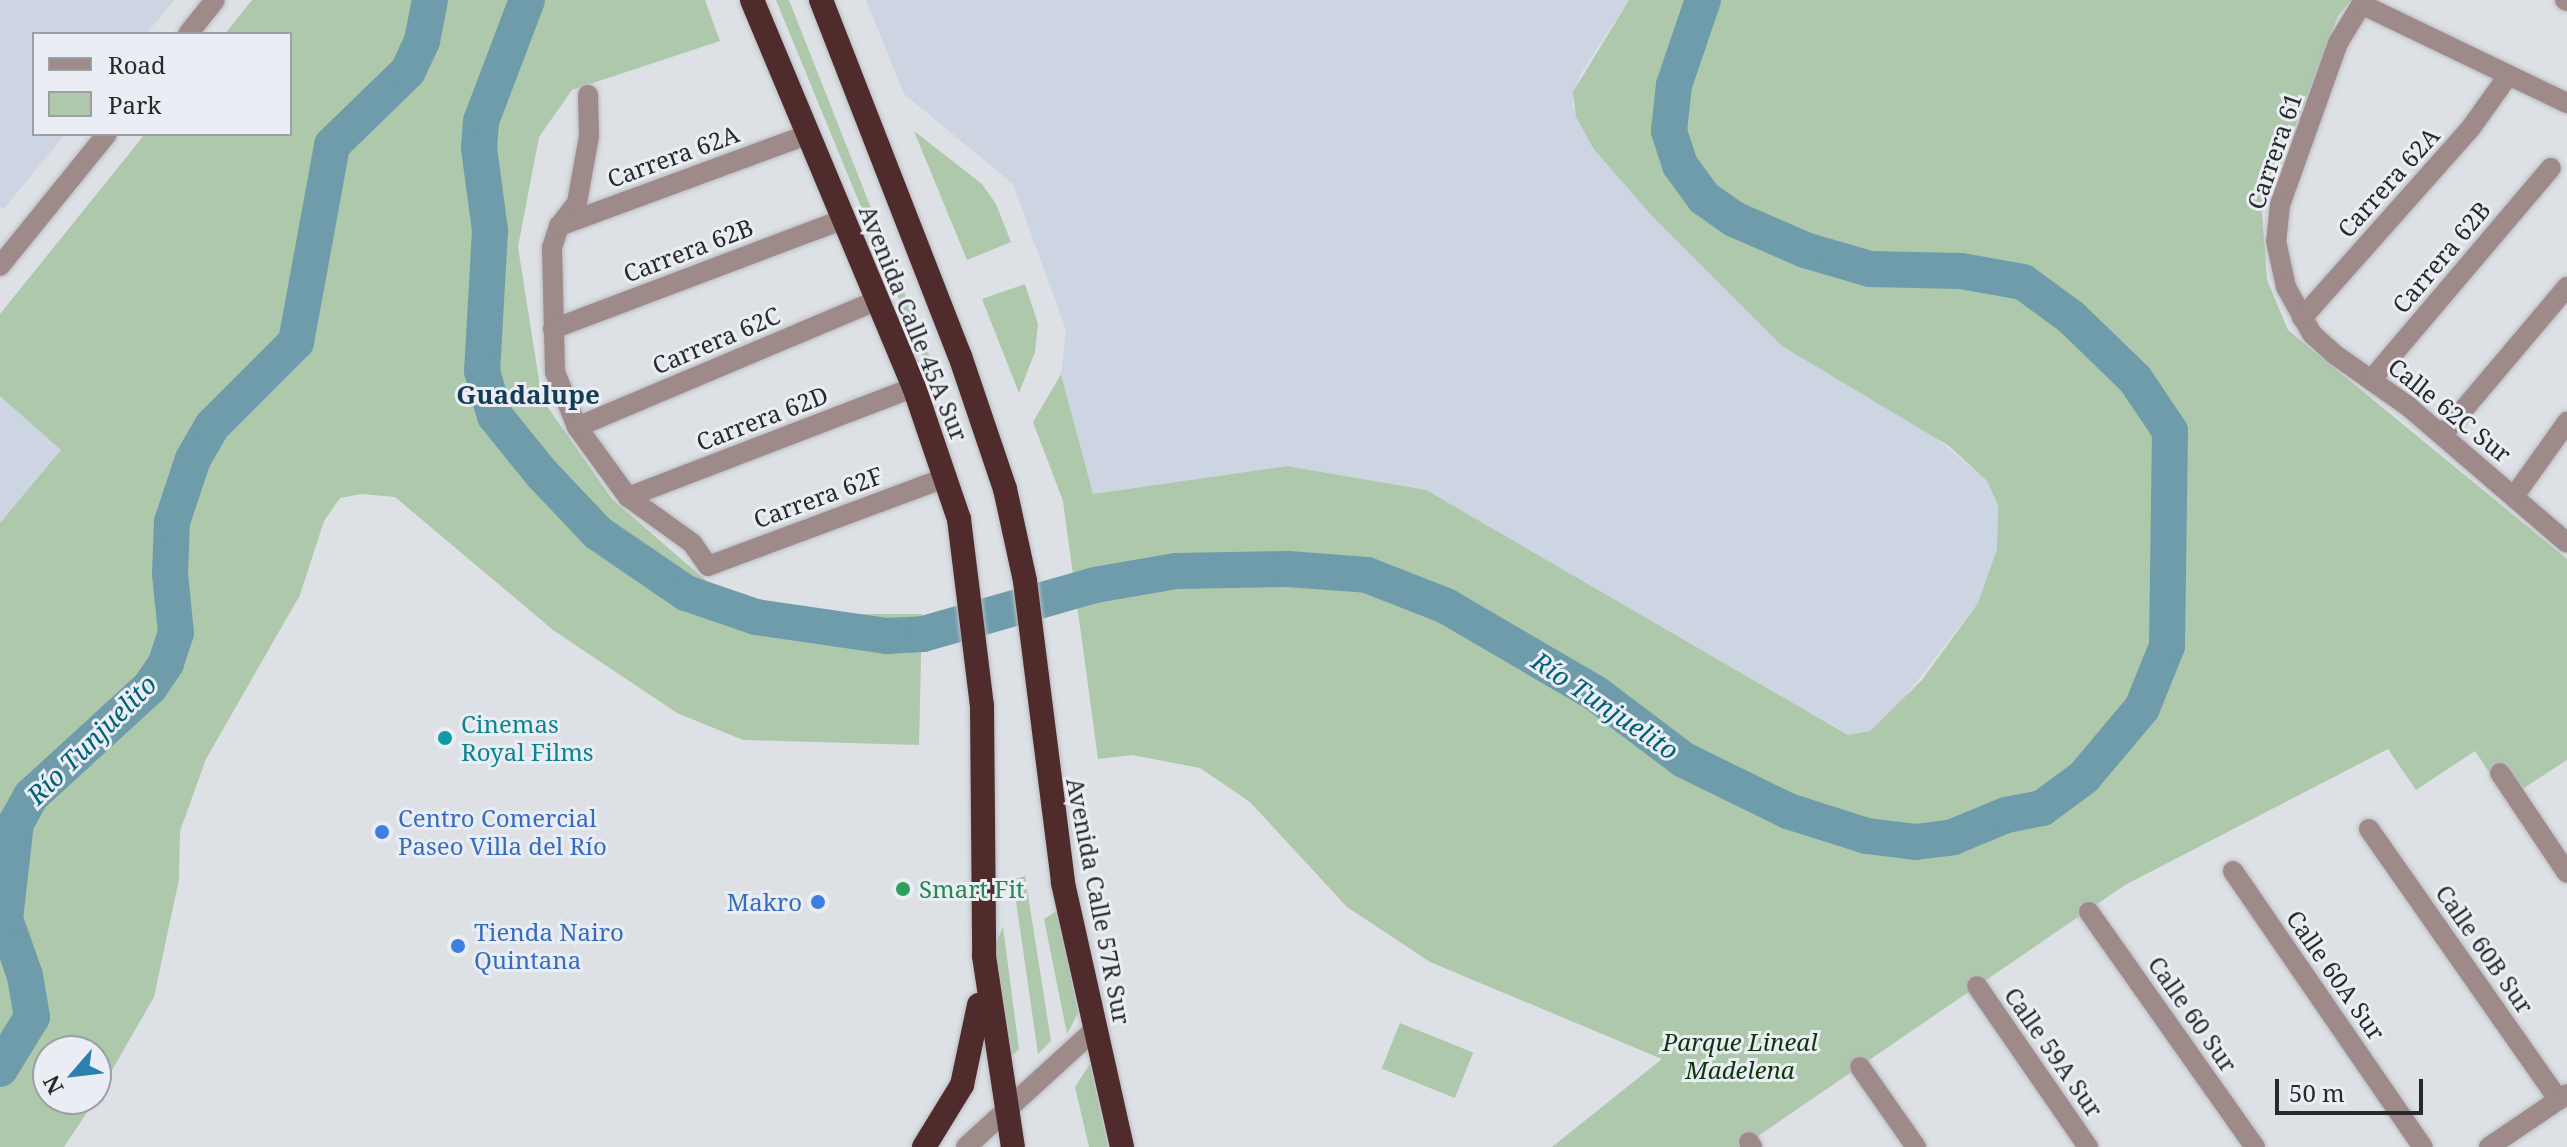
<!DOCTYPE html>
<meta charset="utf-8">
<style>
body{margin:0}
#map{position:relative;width:2567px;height:1147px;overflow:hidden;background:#dde1e6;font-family:"Noto Serif",serif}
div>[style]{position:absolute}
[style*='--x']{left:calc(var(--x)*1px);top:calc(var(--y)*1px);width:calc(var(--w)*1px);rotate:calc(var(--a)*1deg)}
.built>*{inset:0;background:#ccd5e1}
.green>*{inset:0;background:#adc8aa;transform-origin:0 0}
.river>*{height:36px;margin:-18px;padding:0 18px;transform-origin:18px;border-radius:18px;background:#6e9cab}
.roads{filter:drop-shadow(0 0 2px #b9bcc1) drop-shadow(0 0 2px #b9bcc1)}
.minor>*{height:20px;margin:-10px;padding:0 10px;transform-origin:10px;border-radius:10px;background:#9e8a89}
.highway>*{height:24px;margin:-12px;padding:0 12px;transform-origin:12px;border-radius:12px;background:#4f2b2b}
.dots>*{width:22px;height:22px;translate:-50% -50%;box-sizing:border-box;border:4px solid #eaeef4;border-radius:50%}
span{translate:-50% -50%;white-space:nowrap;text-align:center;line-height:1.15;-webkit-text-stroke:6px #eaeef4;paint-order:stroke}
.street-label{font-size:24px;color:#28292b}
.culture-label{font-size:24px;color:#0d838f}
.left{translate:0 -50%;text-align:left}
.shop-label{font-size:24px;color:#366cbe}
.right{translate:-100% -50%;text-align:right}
.leisure-label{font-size:24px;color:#27864d}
.park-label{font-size:24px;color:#0e360a;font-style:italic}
.neighbourhood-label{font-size:26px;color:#143c53;font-weight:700}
.water-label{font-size:26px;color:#006277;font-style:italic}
.legend{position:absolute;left:32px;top:32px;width:260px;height:104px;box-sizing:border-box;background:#eaeef4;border:2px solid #9c9fa4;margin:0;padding:10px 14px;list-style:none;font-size:24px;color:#28292b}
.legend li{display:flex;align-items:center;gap:16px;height:40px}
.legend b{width:40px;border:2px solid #9c9fa4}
.north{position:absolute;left:32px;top:1035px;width:80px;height:80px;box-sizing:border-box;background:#eaeef4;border:2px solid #9c9fa4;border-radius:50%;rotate:242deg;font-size:22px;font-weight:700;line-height:32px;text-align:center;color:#28292b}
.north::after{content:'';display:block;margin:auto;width:28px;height:36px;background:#2c80b0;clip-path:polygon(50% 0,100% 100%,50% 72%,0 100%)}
.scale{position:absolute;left:2275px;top:1079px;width:148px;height:36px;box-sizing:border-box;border:4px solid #28292b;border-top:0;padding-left:10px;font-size:24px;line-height:28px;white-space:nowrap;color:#28292b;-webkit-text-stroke:6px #eaeef4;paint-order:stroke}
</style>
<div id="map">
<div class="built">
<div style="clip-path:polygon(0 0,174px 0,146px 34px,34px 34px,34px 134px,65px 134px,4px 209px,0 206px)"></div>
<div style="clip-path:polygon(866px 0,1629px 0,1580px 75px,1572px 105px,1593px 148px,1987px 481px,1998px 505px,1997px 549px,1978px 603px,1890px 716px,1870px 731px,1849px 735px,1425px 490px,1287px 466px,1093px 494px,1061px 374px,1066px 330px,1013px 184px,904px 94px)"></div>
<div style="clip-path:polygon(0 396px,62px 450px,0 523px)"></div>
</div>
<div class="green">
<div style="clip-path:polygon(252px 0,705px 0,720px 41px,572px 90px,539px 137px,518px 247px,542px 399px,612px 499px,710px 584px,765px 602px,833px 614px,922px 614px,919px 745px,743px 740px,677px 713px,553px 630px,395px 497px,362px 494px,340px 498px,324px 521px,300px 595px,206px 759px,180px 831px,179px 879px,154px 997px,96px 1098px,96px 1051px,48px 1051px,48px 1099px,96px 1099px,64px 1147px,0 1147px,0 523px,61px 450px,0 396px,0 314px,145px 134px,290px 134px,290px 34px,225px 34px)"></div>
<div style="clip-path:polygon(776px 0,789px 0,938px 378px,932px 380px)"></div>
<div style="clip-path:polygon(1629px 0,2351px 0,2338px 16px,2262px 212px,2267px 280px,2288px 330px,2567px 559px,2567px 760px,2507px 799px,2475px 751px,2416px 790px,2388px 749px,2125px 885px,1742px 1147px,1552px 1147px,1662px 1059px,1430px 962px,1347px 907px,1250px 802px,1200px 768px,1132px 755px,1098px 759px,1063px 501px,1033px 422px,1061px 374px,1093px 494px,1287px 466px,1426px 490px,1848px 735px,1870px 731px,1922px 680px,1978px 603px,1997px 549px,1998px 505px,1987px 481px,1949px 446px,1782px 346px,1653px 217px,1593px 148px,1576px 117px,1573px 92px)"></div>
<div style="clip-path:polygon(914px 131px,982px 184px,996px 204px,1011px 242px,967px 260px)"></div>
<div style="clip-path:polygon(1025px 284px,1038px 324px,1035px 352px,1019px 393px,982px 299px)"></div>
<div style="clip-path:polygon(1025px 876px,1051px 1041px,1038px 1054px,1013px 880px)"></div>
<div style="clip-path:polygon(1058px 910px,1078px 1013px,1067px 1034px,1044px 919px)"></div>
<div style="clip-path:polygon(1003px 927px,1019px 1049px,1011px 1056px,995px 945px)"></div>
<div style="left:1400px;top:1023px;width:79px;height:49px;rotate:22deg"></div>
<div style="clip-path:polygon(1090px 1064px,1108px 1147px,1089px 1147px,1075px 1087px)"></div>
</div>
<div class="river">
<div style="--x:527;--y:0;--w:129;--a:110.8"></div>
<div style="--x:481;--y:121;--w:27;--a:94"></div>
<div style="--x:479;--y:148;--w:83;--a:82.4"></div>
<div style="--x:490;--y:230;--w:141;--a:93.2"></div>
<div style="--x:482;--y:371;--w:47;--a:73.9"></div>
<div style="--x:495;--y:416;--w:75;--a:51"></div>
<div style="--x:542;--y:474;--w:81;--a:46.5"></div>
<div style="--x:598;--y:533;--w:107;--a:34.3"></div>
<div style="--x:686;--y:593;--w:74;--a:18.9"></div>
<div style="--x:756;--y:617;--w:132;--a:8.3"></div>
<div style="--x:887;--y:636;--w:36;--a:-3"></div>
<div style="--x:923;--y:634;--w:179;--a:-15.9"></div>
<div style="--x:1095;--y:585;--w:82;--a:-9.8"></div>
<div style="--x:1176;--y:571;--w:112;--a:-1"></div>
<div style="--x:1288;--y:569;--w:79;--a:4.3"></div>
<div style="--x:1367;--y:575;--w:85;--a:21.4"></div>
<div style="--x:1446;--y:606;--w:173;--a:30.3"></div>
<div style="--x:1595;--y:693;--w:111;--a:37"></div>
<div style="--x:1684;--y:760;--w:116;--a:26.1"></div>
<div style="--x:1788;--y:811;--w:83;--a:17.6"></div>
<div style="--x:1867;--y:836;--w:48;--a:7.1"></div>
<div style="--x:1915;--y:842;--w:38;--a:-7"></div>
<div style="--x:1953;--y:837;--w:57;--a:-22.5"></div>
<div style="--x:2006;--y:815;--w:37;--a:-11"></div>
<div style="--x:2042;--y:808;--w:52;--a:-36.4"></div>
<div style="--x:2084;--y:777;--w:90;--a:-50"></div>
<div style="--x:2142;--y:708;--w:67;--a:-68"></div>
<div style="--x:2167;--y:646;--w:215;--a:-89.2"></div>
<div style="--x:2170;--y:431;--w:63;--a:-123.9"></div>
<div style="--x:2135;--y:379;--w:89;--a:-135.9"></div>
<div style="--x:2071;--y:317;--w:59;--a:-143.9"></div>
<div style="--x:2023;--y:282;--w:63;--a:-169.9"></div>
<div style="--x:1961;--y:271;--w:91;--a:-178.7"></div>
<div style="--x:1870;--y:269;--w:68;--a:-163.7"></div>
<div style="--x:1805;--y:250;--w:77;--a:-156.4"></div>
<div style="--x:1734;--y:219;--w:37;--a:-145"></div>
<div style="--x:1704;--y:198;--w:41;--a:-126"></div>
<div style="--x:1680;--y:165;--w:36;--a:-108"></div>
<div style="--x:1669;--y:131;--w:46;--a:-83.8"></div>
<div style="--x:1674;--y:85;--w:90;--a:-71.2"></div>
<div style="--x:0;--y:1069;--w:61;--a:-58.4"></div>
<div style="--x:32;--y:1017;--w:42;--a:-99.7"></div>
<div style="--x:25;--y:976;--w:60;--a:-109.3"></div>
<div style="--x:5;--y:919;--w:97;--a:-83.5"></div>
<div style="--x:16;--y:823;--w:31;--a:-61"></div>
<div style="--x:31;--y:796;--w:161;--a:-42.5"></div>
<div style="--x:150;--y:687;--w:29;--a:-56"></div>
<div style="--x:166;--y:663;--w:32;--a:-72"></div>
<div style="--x:176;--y:633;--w:59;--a:-95.8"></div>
<div style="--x:170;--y:574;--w:52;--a:-87.8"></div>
<div style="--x:172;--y:522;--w:66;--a:-71.6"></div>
<div style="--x:193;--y:459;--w:38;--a:-60"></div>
<div style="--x:212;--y:426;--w:119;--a:-45"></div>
<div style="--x:296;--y:342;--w:200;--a:-79.6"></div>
<div style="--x:332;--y:145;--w:106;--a:-44.2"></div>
<div style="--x:408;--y:71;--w:33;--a:-65"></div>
<div style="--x:422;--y:41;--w:42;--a:-79"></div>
</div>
<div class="roads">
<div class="minor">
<div style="--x:2364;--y:0;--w:50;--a:121.2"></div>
<div style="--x:2338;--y:43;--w:172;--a:109.7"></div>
<div style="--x:2280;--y:205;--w:36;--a:96"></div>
<div style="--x:2276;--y:241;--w:47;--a:77.7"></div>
<div style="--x:2286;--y:287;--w:54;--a:61"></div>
<div style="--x:2312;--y:334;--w:30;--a:42"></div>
<div style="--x:2334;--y:354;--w:92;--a:35.2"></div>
<div style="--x:2409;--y:407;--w:208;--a:40.7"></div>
<div style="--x:2565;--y:0;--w:2;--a:27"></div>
<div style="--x:2361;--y:4;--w:229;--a:25.7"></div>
<div style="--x:188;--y:34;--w:43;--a:-51.5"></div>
<div style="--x:588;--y:95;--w:41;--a:88.6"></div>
<div style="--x:589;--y:136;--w:68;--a:100.2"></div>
<div style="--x:577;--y:203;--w:29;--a:128"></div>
<div style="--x:559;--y:226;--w:23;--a:108"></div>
<div style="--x:552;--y:248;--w:124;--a:88.6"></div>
<div style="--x:555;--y:372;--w:59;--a:68.2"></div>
<div style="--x:577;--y:427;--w:87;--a:53.9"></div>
<div style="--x:628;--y:497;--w:79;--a:35.7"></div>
<div style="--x:692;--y:543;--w:28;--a:55"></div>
<div style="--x:708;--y:566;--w:255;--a:-20.4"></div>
<div style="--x:559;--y:226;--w:263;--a:-20.2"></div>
<div style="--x:0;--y:266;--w:170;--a:-51"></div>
<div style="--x:2302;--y:318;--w:253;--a:-48.4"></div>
<div style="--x:2470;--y:129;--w:65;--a:-54.4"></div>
<div style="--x:553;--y:329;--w:309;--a:-20.7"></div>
<div style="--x:2371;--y:380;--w:278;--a:-49.7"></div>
<div style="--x:577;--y:427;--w:324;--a:-22.9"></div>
<div style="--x:2442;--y:435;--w:194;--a:-49.8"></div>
<div style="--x:2515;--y:495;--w:90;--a:-54.5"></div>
<div style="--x:628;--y:497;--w:306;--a:-21"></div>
<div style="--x:2500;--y:773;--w:120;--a:56.2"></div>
<div style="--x:2369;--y:829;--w:331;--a:55"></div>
<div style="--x:2233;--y:871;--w:335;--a:55.5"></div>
<div style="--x:2089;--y:912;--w:288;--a:54.8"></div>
<div style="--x:1977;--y:986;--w:196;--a:55.4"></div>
<div style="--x:1860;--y:1067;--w:98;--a:55"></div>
<div style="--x:1749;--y:1142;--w:6;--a:59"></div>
<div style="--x:966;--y:1147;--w:173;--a:-42.4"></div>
<div style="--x:2489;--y:1147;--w:94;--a:-34.2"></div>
</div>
<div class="highway">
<div style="--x:752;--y:0;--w:420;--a:67.3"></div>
<div style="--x:914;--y:387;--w:139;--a:71.2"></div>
<div style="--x:959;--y:519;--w:187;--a:83"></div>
<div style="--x:982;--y:705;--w:251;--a:89.5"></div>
<div style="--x:984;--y:956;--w:193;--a:81.4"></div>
<div style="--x:821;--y:0;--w:382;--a:68.7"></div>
<div style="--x:960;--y:356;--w:140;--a:71.3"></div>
<div style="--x:1005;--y:489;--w:94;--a:77.7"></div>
<div style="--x:1025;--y:581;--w:304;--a:82.8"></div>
<div style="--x:1063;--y:883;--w:271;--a:77.4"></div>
<div style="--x:924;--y:1147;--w:73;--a:-58.5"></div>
<div style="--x:962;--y:1085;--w:82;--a:-78"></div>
</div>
</div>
<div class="dots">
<div style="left:445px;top:738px;background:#0f9aa8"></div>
<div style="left:382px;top:832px;background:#3f7fe0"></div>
<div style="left:903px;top:889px;background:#2e9e5b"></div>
<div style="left:818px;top:902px;background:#3f7fe0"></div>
<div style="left:458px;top:946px;background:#3f7fe0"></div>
</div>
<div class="street-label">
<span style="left:2274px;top:151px;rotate:-71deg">Carrera 61</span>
<span style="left:673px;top:156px;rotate:-20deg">Carrera 62A</span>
<span style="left:2388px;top:182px;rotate:-48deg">Carrera 62A</span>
<span style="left:688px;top:250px;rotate:-21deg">Carrera 62B</span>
<span style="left:2441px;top:257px;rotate:-50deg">Carrera 62B</span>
<span style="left:914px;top:323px;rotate:68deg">Avenida Calle 45A Sur</span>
<span style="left:716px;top:340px;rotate:-23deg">Carrera 62C</span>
<span style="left:2450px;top:410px;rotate:39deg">Calle 62C Sur</span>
<span style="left:762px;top:418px;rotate:-21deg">Carrera 62D</span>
<span style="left:818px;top:497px;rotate:-20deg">Carrera 62F</span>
<span style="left:1099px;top:901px;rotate:79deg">Avenida Calle 57R Sur</span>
<span style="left:2485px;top:949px;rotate:55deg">Calle 60B Sur</span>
<span style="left:2336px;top:975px;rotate:55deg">Calle 60A Sur</span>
<span style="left:2193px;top:1014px;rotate:55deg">Calle 60 Sur</span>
<span style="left:2054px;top:1052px;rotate:55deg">Calle 59A Sur</span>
</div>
<div class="culture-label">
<span class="left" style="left:461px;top:738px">Cinemas<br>Royal Films</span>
</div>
<div class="shop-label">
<span class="left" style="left:398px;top:832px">Centro Comercial<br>Paseo Villa del Río</span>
<span class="right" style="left:802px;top:902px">Makro</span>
<span class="left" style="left:474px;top:946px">Tienda Nairo<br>Quintana</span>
</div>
<div class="leisure-label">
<span class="left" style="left:919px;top:889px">Smart Fit</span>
</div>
<div class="park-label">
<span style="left:1740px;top:1056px">Parque Lineal<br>Madelena</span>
</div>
<div class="neighbourhood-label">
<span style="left:528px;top:395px">Guadalupe</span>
</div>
<div class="water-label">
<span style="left:1605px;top:706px;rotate:34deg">Río Tunjuelito</span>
<span style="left:92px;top:740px;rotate:-45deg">Río Tunjuelito</span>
</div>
<ul class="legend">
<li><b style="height:10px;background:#9e8a89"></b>Road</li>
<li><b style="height:22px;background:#adc8aa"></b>Park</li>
</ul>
<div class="north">N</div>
<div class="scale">50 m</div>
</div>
